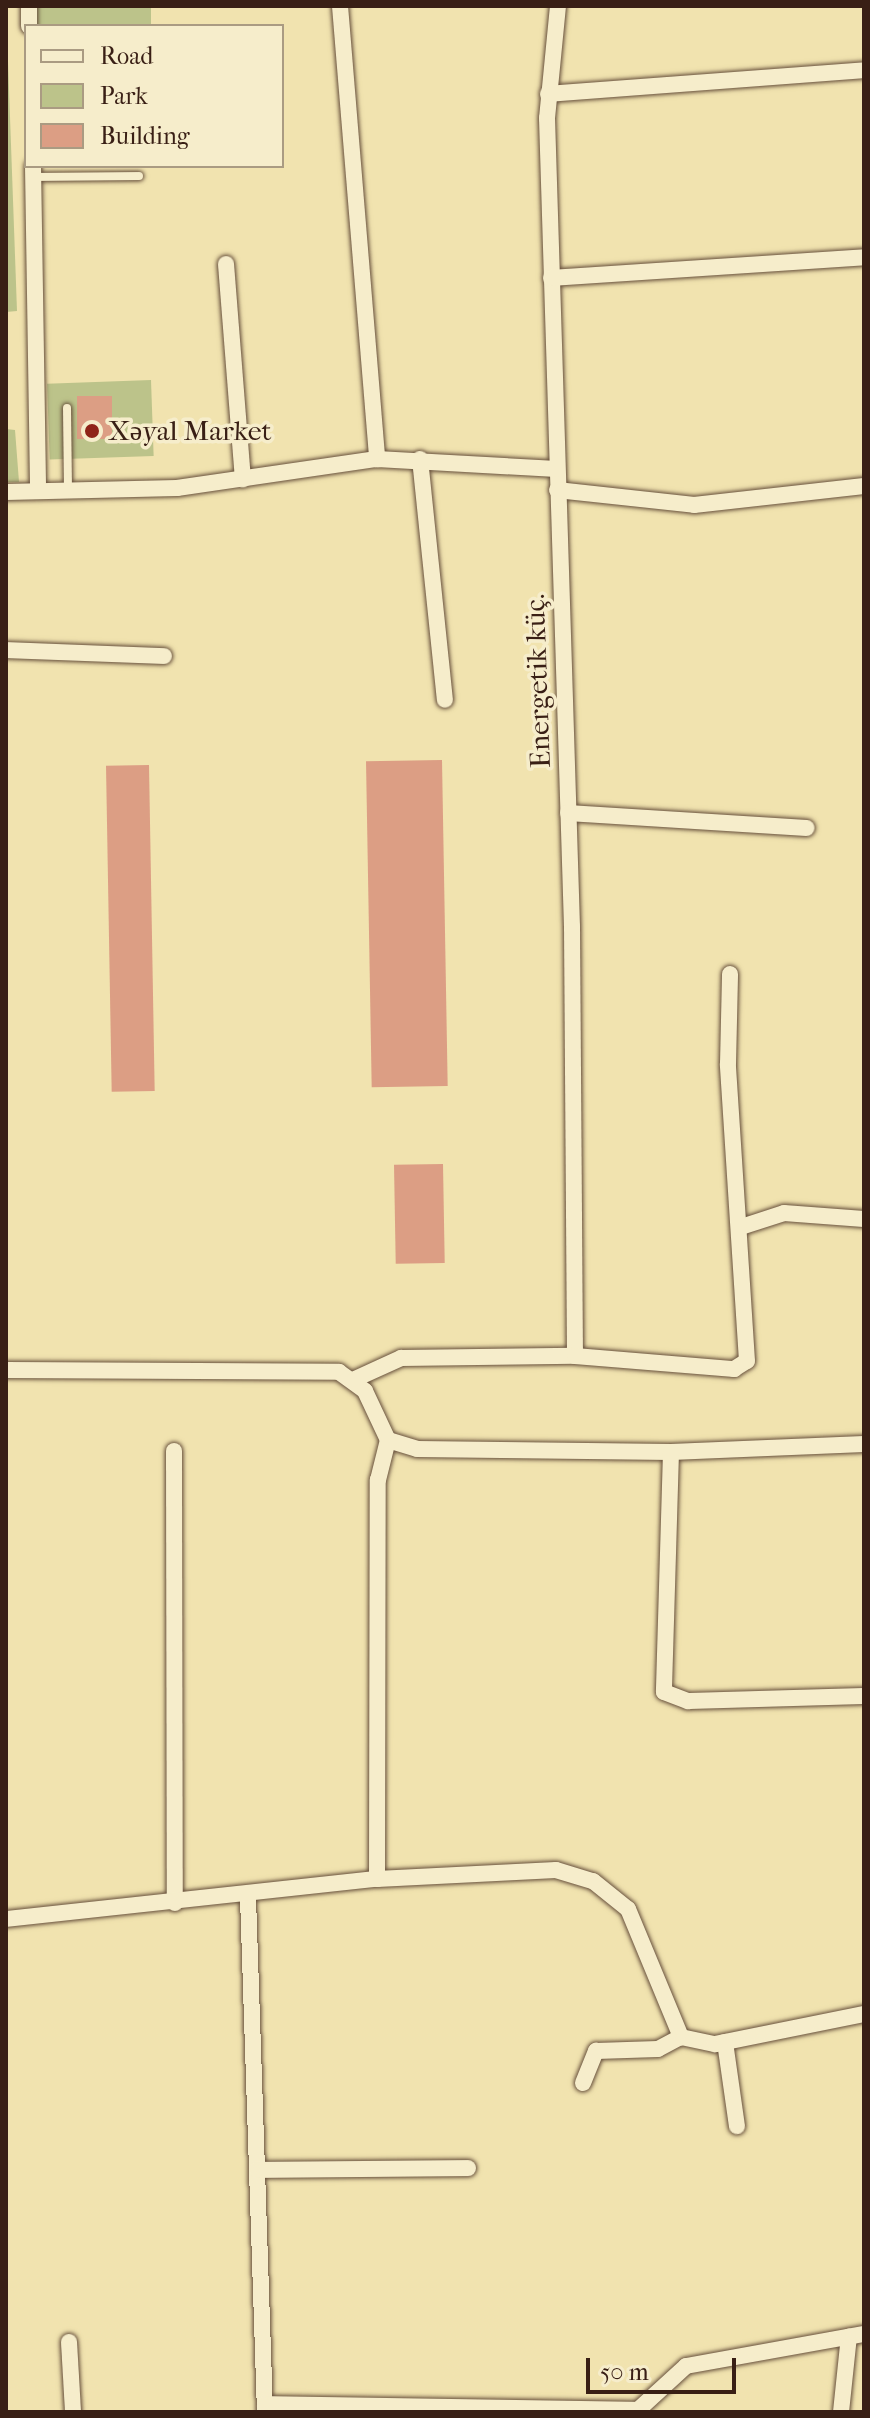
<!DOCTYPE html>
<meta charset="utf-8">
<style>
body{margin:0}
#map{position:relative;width:870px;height:2418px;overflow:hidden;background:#f1e3af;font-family:"IM FELL French Canon",serif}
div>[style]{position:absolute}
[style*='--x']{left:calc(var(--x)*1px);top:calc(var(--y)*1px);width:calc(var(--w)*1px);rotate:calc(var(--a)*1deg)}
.green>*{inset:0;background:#bcc38a;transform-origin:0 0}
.building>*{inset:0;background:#dc9e84;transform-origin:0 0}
.roads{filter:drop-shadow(0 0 2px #67503c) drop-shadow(0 0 2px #67503c)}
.lane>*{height:8px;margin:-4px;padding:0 4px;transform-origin:4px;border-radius:4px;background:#f6edcb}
.street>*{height:16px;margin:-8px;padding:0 8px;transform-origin:8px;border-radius:8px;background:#f6edcb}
.dots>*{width:22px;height:22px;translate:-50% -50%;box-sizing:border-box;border:4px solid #f6edcb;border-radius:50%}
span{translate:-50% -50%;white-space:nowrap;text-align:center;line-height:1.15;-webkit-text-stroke:7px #f6edcb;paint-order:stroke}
.poi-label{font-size:28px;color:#391f15}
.left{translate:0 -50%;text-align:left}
.street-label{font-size:28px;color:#391f15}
.frame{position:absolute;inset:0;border:8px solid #391f15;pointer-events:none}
.legend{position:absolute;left:24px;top:24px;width:260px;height:144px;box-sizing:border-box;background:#f6edcb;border:2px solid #aa9b82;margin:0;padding:10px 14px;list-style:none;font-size:24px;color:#391f15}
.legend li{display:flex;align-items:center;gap:16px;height:40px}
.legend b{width:40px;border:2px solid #aa9b82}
.scale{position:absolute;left:586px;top:2358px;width:150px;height:36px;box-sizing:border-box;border:4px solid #391f15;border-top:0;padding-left:10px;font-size:24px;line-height:28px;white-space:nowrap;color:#391f15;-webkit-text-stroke:6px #f6edcb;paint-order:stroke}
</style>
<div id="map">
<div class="green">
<div style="clip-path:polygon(6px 6px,17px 311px,6px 312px)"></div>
<div style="left:36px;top:6px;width:115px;height:20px"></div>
<div style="left:151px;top:380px;width:76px;height:104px;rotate:88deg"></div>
<div style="clip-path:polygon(6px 429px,15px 430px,19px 482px,6px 482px)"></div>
</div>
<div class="building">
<div style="left:77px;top:396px;width:35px;height:43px"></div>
<div style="left:442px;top:760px;width:326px;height:76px;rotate:89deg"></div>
<div style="left:149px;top:765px;width:326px;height:43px;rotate:89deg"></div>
<div style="left:443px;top:1164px;width:99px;height:49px;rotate:89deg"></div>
</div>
<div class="roads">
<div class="lane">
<div style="--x:34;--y:177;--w:105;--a:-0.5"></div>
<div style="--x:67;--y:408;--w:83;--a:89.3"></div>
</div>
<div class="street">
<div style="--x:29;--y:6;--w:20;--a:90"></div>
<div style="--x:340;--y:6;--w:455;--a:85.3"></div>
<div style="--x:558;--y:6;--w:113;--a:95.6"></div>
<div style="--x:547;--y:118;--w:809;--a:88.23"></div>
<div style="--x:572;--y:927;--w:429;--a:89.6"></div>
<div style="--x:548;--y:94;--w:317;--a:-4.3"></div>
<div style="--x:33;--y:166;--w:325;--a:89.1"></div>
<div style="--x:226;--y:264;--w:216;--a:85.5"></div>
<div style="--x:551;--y:278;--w:314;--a:-3.8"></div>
<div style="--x:420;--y:459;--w:242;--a:84.1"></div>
<div style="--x:557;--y:490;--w:138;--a:6.2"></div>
<div style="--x:694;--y:505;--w:171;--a:-6.4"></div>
<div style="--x:6;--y:492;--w:171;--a:-1.3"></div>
<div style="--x:177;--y:488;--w:202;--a:-8.3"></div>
<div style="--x:377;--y:459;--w:180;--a:3.2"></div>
<div style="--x:6;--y:650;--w:158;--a:2.2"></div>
<div style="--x:568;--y:813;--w:239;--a:3.6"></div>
<div style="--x:741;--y:1227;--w:45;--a:-18"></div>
<div style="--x:784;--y:1213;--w:80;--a:4.3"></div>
<div style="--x:6;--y:1370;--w:333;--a:0.3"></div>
<div style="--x:339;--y:1372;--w:32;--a:36"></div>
<div style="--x:365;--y:1391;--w:54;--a:64.9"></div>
<div style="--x:388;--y:1440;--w:30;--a:17"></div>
<div style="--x:417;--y:1449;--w:254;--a:0.7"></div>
<div style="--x:671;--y:1452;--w:193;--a:-2.4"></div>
<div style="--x:355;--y:1379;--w:51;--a:-24.5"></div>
<div style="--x:401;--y:1358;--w:174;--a:-0.7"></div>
<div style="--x:575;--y:1356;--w:160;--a:4.7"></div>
<div style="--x:734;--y:1369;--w:15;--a:-32"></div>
<div style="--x:747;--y:1361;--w:298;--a:-93.7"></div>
<div style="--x:728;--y:1064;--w:90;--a:-88.7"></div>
<div style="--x:174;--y:1451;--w:452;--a:89.9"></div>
<div style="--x:671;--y:1452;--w:240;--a:91.7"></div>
<div style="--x:664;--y:1692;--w:26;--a:21"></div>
<div style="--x:688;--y:1701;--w:176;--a:-1.6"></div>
<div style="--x:377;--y:1879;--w:399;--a:-89.9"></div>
<div style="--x:378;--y:1480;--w:41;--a:-76"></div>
<div style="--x:248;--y:1897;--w:515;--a:88.11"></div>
<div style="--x:6;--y:1919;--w:373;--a:-6.2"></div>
<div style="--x:377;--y:1879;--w:179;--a:-2.9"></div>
<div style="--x:556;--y:1870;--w:39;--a:17"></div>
<div style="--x:593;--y:1881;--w:45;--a:38.7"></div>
<div style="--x:628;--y:1909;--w:139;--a:67.5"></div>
<div style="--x:681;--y:2037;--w:35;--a:12"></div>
<div style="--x:715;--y:2044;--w:152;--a:-11.4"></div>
<div style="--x:725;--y:2042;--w:85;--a:81.9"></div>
<div style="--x:583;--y:2083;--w:35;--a:-68"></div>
<div style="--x:596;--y:2051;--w:62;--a:-1.8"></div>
<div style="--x:658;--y:2049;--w:26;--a:-28"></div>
<div style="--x:257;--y:2170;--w:211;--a:-0.5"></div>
<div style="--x:69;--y:2342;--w:70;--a:86.7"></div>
<div style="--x:265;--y:2404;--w:373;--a:0.9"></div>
<div style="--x:638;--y:2410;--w:65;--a:-42.5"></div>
<div style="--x:686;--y:2366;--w:181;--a:-10.2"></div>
<div style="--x:841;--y:2412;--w:76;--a:-84"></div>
</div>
</div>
<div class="dots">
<div style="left:92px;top:431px;background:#8f2418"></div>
</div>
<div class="poi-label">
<span class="left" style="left:108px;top:431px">Xəyal Market</span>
</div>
<div class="street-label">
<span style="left:538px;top:681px;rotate:-92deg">Energetik küç.</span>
</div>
<div class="frame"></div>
<ul class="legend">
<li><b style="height:10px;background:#f6edcb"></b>Road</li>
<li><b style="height:22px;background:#bcc38a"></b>Park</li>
<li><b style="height:22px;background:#dc9e84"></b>Building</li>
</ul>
<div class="scale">50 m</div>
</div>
